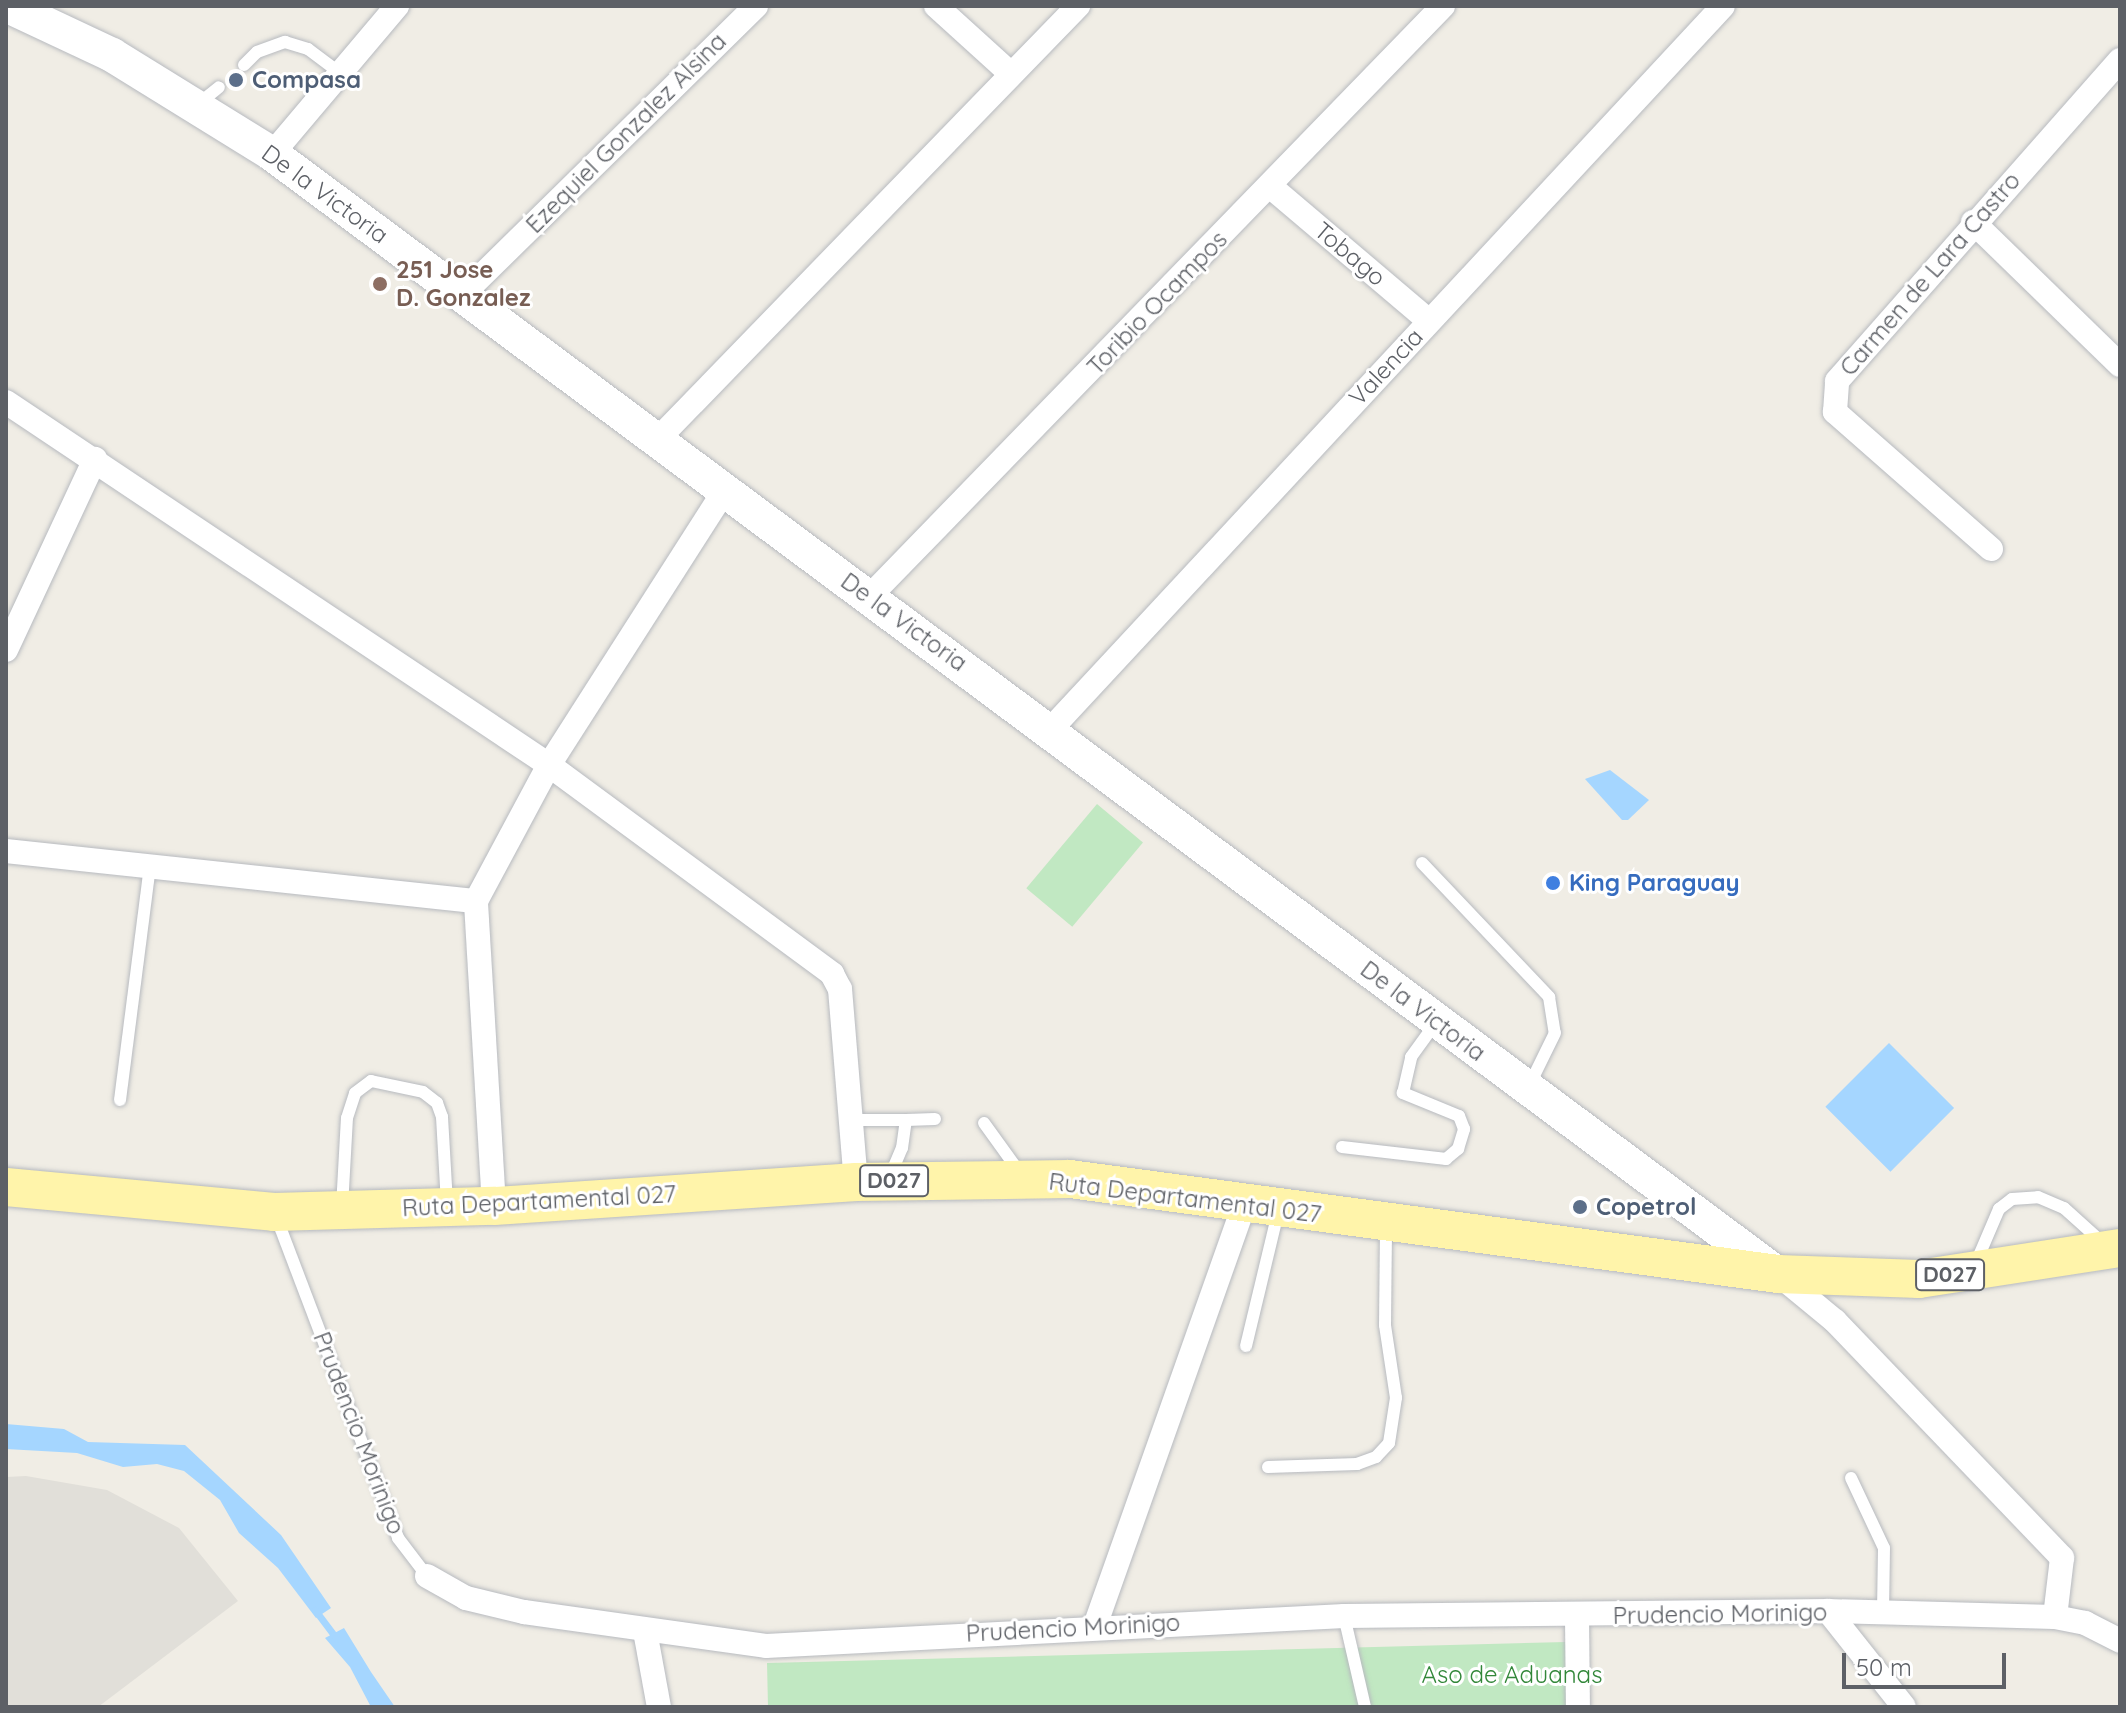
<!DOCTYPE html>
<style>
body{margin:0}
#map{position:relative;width:2126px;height:1713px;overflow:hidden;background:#f0ede5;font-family:Quicksand,sans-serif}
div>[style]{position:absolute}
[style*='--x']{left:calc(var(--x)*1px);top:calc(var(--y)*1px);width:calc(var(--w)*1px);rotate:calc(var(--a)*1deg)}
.industrial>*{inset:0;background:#e1dfd9}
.green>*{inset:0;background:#c1e8c2;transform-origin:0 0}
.water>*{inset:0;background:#a5d6ff;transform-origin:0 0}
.stream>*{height:7px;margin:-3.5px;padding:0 3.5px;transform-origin:3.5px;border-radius:3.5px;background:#a5d6ff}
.roads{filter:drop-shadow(0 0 2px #b7babf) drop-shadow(0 0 2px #b7babf)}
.service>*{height:12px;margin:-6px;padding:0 6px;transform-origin:6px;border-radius:6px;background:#fff}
.minor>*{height:24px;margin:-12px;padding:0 12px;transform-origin:12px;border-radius:12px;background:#fff}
.secondary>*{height:34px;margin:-17px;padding:0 17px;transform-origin:17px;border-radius:17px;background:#fff}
.primary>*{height:38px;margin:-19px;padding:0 19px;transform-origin:19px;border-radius:19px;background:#fff4aa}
.dots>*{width:22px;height:22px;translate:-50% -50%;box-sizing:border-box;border:4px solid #fff;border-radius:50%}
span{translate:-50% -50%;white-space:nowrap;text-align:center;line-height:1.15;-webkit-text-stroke:6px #fff;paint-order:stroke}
.shield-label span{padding:2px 6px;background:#fff;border:2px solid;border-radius:6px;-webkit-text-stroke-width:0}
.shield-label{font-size:22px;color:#5d6066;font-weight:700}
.service-label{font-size:24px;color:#4e5e75;font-weight:700}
.left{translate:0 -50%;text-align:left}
.street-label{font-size:24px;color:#5d6066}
.education-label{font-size:24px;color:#785e54;font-weight:700}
.shop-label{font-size:24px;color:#366cbe;font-weight:700}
.park-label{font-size:24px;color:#328739}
.frame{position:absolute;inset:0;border:8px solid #5d6066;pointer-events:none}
.scale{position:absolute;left:1842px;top:1653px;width:164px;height:36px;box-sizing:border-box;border:4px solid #5d6066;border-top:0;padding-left:10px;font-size:24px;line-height:28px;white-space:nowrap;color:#5d6066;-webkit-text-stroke:6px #fff;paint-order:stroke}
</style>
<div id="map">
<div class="industrial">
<div style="clip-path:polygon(26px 1476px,107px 1490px,179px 1528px,238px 1601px,98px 1707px,6px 1707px,6px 1477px)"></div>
</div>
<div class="green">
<div style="left:1097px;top:804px;width:60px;height:110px;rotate:40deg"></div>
<div style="clip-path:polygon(1566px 1642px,1568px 1707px,768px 1707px,767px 1663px)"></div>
</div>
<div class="water">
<div style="clip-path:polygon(1610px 770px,1649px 800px,1628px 820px,1622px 820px,1585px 779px)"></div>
<div style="left:1889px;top:1043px;width:92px;height:90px;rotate:45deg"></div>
<div style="clip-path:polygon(6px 1424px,64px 1429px,88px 1442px,185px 1445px,281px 1535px,331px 1608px,316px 1618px,278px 1568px,239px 1533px,220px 1500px,184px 1471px,157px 1464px,123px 1467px,77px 1453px,6px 1449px)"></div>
<div style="clip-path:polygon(344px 1628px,371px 1672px,395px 1707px,371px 1707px,350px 1667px,325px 1638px)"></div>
</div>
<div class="stream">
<div style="--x:315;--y:1610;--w:36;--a:53"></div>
</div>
<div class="roads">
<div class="service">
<div style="--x:244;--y:65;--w:18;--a:-45"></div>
<div style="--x:257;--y:52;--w:30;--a:-20"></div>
<div style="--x:285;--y:42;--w:24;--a:17"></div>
<div style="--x:308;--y:49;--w:40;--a:37"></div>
<div style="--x:197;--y:105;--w:28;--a:-39"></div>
<div style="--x:1422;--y:863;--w:185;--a:46.5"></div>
<div style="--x:1549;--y:997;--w:36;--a:81"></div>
<div style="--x:1555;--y:1033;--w:59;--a:116.1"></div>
<div style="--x:120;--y:1100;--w:236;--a:-82.7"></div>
<div style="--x:851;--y:1120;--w:55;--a:0"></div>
<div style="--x:984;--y:1123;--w:62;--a:54.2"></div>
<div style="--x:1342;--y:1147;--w:105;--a:6.6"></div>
<div style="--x:1446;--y:1159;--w:16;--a:-40"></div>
<div style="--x:1458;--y:1149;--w:21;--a:-73"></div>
<div style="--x:1464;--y:1129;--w:14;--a:-111"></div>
<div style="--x:1459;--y:1116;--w:61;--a:-157.7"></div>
<div style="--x:1403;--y:1093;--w:37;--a:-77"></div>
<div style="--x:1411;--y:1057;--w:41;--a:-54"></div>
<div style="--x:890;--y:1176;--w:30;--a:-67"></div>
<div style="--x:902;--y:1148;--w:28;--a:-82"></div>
<div style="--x:906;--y:1120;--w:29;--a:-2"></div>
<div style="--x:342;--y:1207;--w:89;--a:-86.8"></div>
<div style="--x:347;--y:1118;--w:26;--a:-72"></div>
<div style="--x:355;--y:1093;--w:20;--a:-37"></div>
<div style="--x:371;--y:1081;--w:53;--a:11.9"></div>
<div style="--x:423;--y:1092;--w:18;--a:38"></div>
<div style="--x:437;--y:1103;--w:15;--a:70"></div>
<div style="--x:442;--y:1117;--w:88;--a:86.7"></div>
<div style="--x:277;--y:1219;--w:341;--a:69.2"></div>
<div style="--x:398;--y:1538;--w:48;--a:52.7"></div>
<div style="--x:1975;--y:1265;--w:61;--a:-66.8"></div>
<div style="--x:1999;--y:1209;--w:16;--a:-38"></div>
<div style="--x:2012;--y:1199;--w:26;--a:-4"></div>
<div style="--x:2038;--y:1197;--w:28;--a:23"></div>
<div style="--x:2064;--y:1208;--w:54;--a:42"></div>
<div style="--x:1246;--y:1346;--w:137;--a:-76.5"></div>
<div style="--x:1268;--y:1467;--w:89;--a:-1.9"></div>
<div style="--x:1357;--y:1464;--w:20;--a:-20"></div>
<div style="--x:1376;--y:1457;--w:19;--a:-47"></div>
<div style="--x:1389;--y:1443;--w:46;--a:-81.2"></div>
<div style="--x:1396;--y:1398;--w:74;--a:-98.6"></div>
<div style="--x:1385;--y:1325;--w:98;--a:-89.4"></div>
<div style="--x:1851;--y:1478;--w:77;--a:64.8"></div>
<div style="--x:1884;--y:1548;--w:64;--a:90.9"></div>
<div style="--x:1344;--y:1616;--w:93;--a:77"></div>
</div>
<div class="minor">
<div style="--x:936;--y:6;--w:101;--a:42.2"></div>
<div style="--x:272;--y:154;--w:194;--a:-49.8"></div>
<div style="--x:1271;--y:187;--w:207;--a:40.3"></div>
<div style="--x:1973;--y:222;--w:205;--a:44.2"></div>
<div style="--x:463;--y:294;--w:411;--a:-44.5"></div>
<div style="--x:6;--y:402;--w:653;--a:33.76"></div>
<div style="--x:549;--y:765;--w:352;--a:36.4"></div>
<div style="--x:832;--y:974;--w:17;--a:62"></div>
<div style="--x:840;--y:989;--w:194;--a:85.3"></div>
<div style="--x:657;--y:440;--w:605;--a:-45.87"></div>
<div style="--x:1991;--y:549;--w:208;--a:-138.7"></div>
<div style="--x:1835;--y:412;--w:31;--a:-86"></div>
<div style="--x:1837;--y:381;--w:428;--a:-48.6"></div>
<div style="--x:869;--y:597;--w:824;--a:-45.84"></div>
<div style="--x:6;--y:650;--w:211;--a:-65"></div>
<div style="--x:1050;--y:730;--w:988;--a:-47.09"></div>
<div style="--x:6;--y:851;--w:473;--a:6.1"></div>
<div style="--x:494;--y:1206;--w:306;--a:-93.4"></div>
<div style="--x:476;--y:901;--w:154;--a:-61.8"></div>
<div style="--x:549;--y:765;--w:326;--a:-57.4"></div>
<div style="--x:1778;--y:1274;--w:74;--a:39.5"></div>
<div style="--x:1835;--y:1321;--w:328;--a:46.2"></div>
<div style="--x:2062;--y:1558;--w:59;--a:96.8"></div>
<div style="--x:427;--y:1576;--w:45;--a:29.4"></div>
<div style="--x:466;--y:1598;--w:60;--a:13.6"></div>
<div style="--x:524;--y:1612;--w:244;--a:8"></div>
<div style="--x:766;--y:1646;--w:579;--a:-2.97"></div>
<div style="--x:1344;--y:1616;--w:484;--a:-0.6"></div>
<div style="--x:1828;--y:1611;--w:227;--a:1.5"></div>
<div style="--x:2055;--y:1617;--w:31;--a:11"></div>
<div style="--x:2085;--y:1623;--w:39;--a:27"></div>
<div style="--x:1828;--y:1611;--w:122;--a:51.6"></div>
<div style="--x:1577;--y:1617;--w:90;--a:89.4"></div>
<div style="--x:1095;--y:1626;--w:447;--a:-70.5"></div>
<div style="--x:645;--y:1631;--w:77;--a:79.6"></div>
</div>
<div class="secondary">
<div style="--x:8;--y:6;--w:115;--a:25.2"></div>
<div style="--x:112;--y:55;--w:188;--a:31.7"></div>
<div style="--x:272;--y:154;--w:1877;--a:36.64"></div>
</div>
<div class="primary">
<div style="--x:6;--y:1187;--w:269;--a:5.3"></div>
<div style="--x:274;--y:1212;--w:220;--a:-1.6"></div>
<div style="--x:494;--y:1206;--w:363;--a:-3.8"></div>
<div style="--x:856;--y:1182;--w:214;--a:-0.8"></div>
<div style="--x:1070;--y:1179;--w:714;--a:7.64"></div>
<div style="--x:1778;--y:1274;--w:141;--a:2"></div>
<div style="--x:1919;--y:1279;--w:203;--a:-8.8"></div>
</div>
</div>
<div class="dots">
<div style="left:236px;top:80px;background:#5c6f8a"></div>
<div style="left:380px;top:284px;background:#8d6e63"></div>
<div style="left:1553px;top:883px;background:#3f7fe0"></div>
<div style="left:1580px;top:1207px;background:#5c6f8a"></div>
</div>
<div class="shield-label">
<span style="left:894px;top:1181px">D027</span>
<span style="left:1950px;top:1275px">D027</span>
</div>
<div class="service-label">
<span class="left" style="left:252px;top:80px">Compasa</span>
<span class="left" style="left:1596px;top:1207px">Copetrol</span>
</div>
<div class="street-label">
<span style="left:626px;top:133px;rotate:-45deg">Ezequiel Gonzalez Alsina</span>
<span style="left:325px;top:194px;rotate:36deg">De la Victoria</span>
<span style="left:1350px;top:254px;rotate:40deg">Tobago</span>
<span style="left:1930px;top:274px;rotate:-49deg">Carmen de Lara Castro</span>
<span style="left:1157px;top:303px;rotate:-46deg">Toribio Ocampos</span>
<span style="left:1386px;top:367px;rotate:-47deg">Valencia</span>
<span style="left:904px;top:622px;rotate:36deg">De la Victoria</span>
<span style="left:1423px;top:1011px;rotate:37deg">De la Victoria</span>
<span style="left:1185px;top:1198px;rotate:7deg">Ruta Departamental 027</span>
<span style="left:539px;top:1201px;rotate:-3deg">Ruta Departamental 027</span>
<span style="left:359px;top:1433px;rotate:69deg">Prudencio Morinigo</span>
<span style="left:1720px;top:1614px;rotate:-1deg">Prudencio Morinigo</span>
<span style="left:1073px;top:1628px;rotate:-3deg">Prudencio Morinigo</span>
</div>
<div class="education-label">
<span class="left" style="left:396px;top:284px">251 Jose<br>D. Gonzalez</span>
</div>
<div class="shop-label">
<span class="left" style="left:1569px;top:883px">King Paraguay</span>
</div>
<div class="park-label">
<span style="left:1512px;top:1675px">Aso de Aduanas</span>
</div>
<div class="frame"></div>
<div class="scale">50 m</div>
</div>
